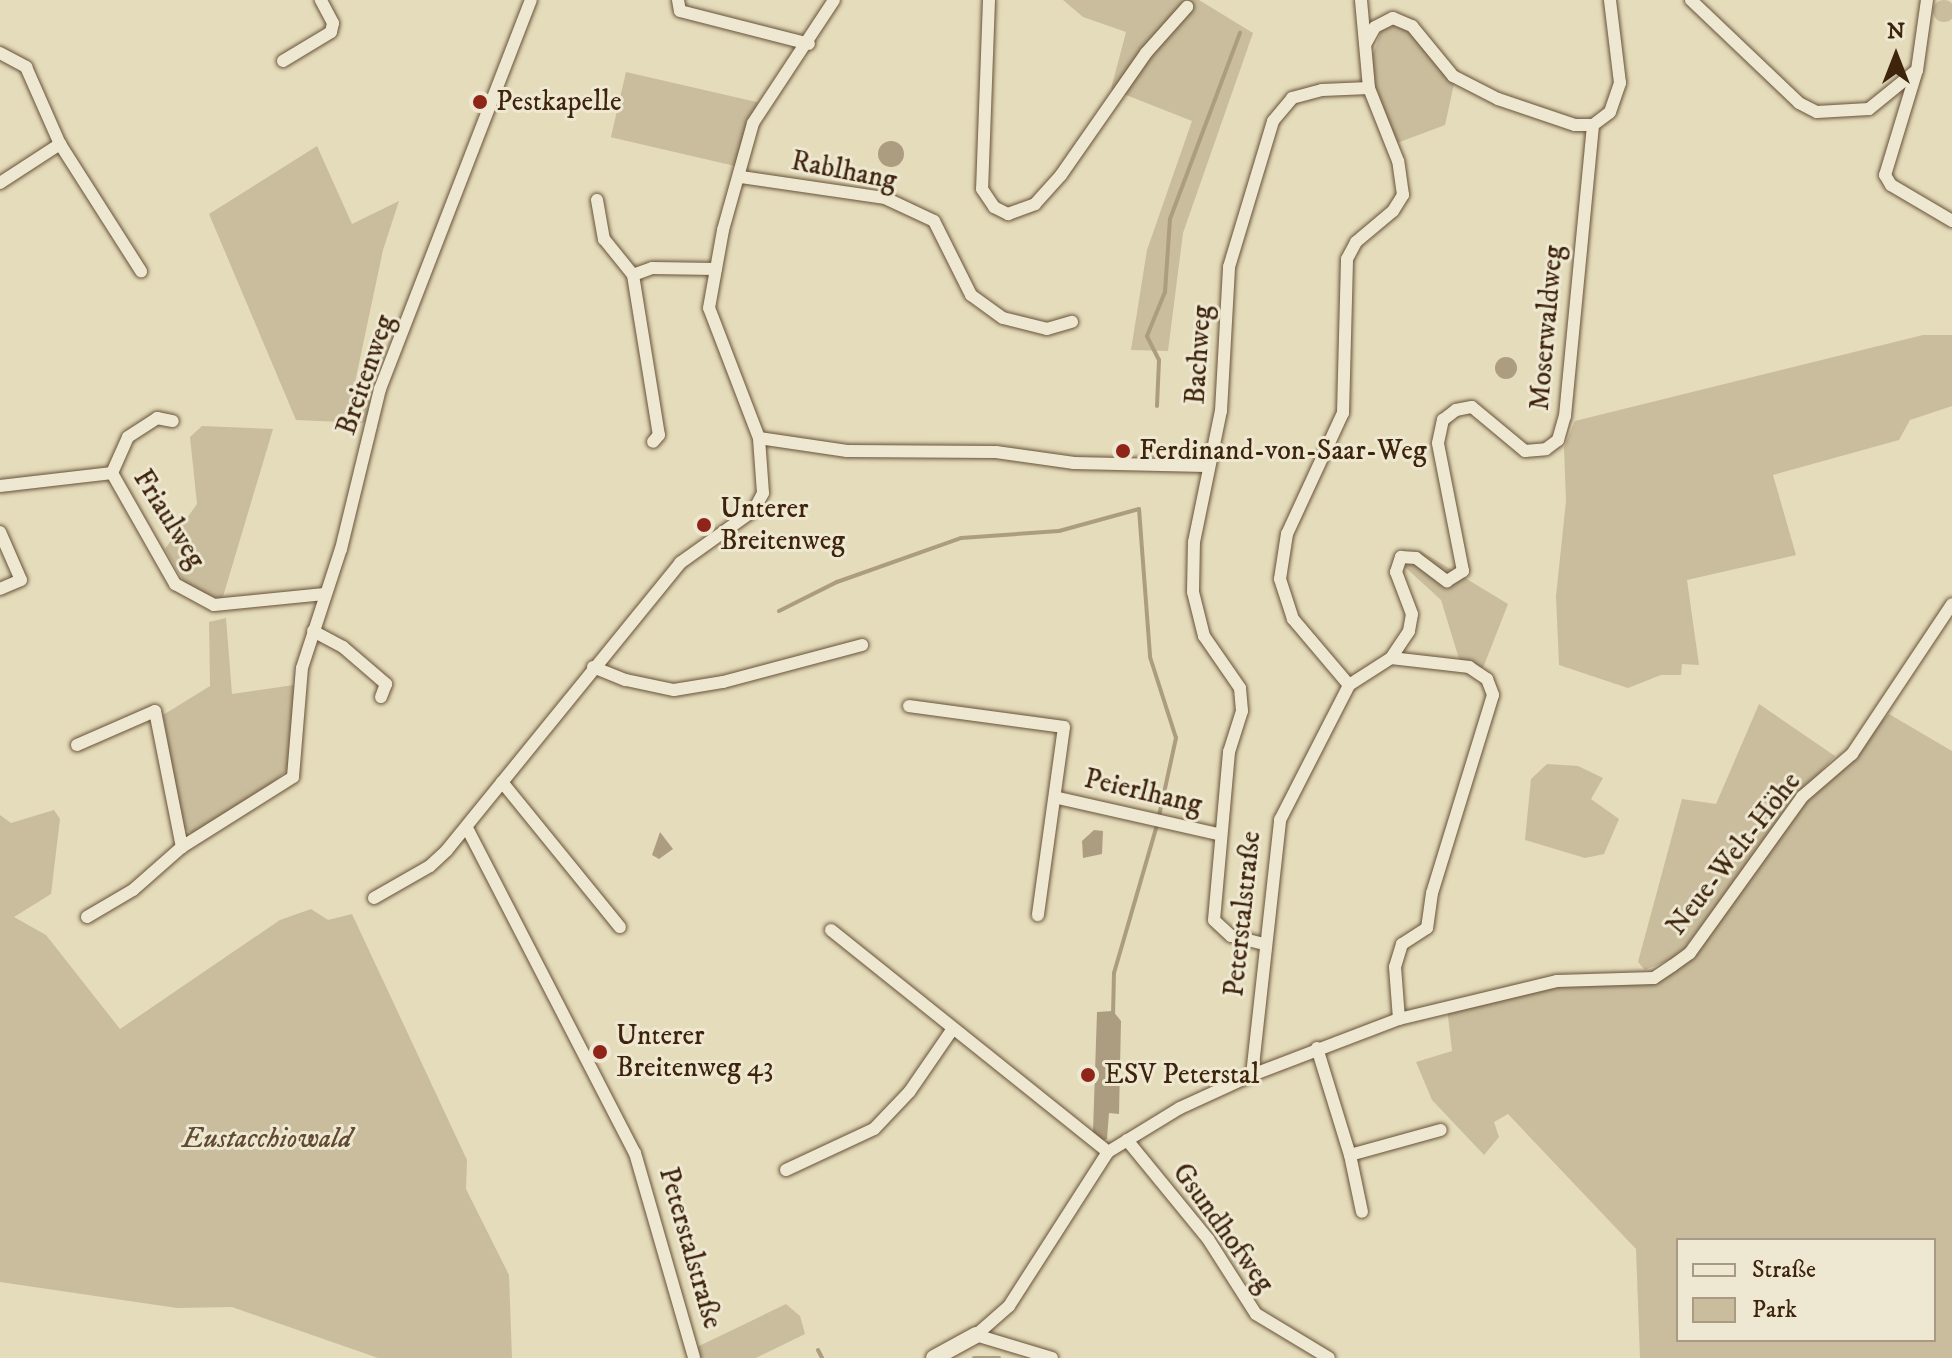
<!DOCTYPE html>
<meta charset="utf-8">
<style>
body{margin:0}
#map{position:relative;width:1952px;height:1358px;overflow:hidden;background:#e5dcbb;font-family:"IM FELL DW Pica",serif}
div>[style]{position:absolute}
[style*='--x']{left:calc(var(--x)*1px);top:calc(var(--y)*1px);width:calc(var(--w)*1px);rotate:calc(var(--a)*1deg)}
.green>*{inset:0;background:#c9bd9d;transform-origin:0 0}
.round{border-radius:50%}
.water>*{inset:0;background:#ad9d80}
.stream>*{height:4px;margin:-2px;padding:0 2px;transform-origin:2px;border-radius:2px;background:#ad9d80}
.roads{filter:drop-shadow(0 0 2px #685238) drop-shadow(0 0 2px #685238)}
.minor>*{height:12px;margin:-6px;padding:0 6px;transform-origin:6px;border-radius:6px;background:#eee8d3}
.tertiary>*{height:16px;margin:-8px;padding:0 8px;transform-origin:8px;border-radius:8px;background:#eee8d3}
.dots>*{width:22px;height:22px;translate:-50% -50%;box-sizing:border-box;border:4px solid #eee8d3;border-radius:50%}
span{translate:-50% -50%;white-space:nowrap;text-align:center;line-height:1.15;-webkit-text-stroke:6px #eee8d3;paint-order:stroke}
.poi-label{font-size:28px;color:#3f240c}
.left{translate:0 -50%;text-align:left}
.street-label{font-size:28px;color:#3f240c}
.park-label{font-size:28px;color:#624a30;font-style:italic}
.legend{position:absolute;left:1676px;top:1238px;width:260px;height:104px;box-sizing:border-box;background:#eee8d3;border:2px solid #a89a83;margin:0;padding:10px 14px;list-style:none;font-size:24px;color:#3f240c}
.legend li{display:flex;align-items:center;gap:16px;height:40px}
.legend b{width:40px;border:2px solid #a89a83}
.north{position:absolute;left:1856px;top:16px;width:80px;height:80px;-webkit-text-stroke:6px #eee8d3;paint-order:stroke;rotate:0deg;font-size:22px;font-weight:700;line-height:32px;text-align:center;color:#3f240c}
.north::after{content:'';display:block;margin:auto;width:28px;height:36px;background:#3f240c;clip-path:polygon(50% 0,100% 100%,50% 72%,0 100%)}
</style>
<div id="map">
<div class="green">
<div style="clip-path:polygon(1063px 0,1199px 0,1253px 33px,1183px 233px,1168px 351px,1131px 350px,1147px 250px,1192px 121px,1111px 89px,1126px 32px,1083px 17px)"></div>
<div class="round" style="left:1933px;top:0;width:22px;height:22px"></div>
<div style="clip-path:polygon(1395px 25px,1405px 28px,1454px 84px,1445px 125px,1397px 143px,1372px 82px,1370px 61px,1382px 30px)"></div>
<div style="left:626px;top:72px;width:135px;height:67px;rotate:13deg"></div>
<div style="clip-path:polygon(317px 146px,352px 224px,399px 201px,383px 250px,354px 387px,372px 403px,364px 423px,296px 420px,209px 214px)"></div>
<div style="clip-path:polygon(1923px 335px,1952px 335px,1952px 406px,1910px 420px,1899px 440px,1773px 475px,1796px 555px,1687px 580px,1699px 665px,1682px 664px,1681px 675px,1661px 675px,1628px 688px,1559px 665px,1556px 596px,1566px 501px,1564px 448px,1575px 421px)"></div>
<div style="clip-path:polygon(202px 426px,273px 429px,222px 600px,187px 587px,165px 549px,197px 504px,190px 437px)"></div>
<div style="clip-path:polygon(1419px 550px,1508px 604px,1483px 668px,1460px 662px,1441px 600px,1405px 567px)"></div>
<div style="clip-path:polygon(226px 618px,232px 694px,294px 685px,289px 768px,267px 788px,193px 834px,182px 827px,163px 715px,210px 686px,209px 622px)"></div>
<div style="clip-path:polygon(1759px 704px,1835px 756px,1795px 800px,1679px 956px,1645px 970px,1638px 962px,1682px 799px,1716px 804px)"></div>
<div style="clip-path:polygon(evenodd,1889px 714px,1952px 751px,1952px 1358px,1640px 1358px,1636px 1249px,1508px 1114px,1494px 1122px,1499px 1137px,1484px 1155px,1432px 1100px,1416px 1062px,1452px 1051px,1447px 1007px,1557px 981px,1654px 978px,1690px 953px,1802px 797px,1889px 714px,1678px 1240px,1934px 1240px,1934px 1340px,1678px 1340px,1678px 1240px)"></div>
<div style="clip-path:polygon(1547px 764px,1578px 766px,1603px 778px,1591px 799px,1619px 819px,1604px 854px,1585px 858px,1525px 840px,1531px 779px)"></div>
<div style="clip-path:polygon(54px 810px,60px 819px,51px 894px,14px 917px,46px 935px,120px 1029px,280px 920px,311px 909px,328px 920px,352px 914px,467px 1160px,466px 1189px,509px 1275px,512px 1358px,378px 1358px,232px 1307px,177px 1308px,0 1282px,0 815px,11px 823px)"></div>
<div style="clip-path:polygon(786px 1304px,800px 1316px,805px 1334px,756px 1358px,700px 1358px,697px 1347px)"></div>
</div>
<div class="water">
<div class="round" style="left:878px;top:141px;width:26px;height:26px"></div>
<div class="round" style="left:1495px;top:357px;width:22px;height:22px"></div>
<div style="clip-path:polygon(1094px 830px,1103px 831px,1102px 854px,1083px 858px,1082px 841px)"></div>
<div style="clip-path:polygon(660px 832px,673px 849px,659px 859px,652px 855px)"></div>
<div style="clip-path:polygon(1113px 1011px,1121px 1021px,1119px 1114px,1109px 1113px,1107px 1139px,1102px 1141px,1093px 1132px,1097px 1012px)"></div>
</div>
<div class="stream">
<div style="--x:1157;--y:406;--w:46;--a:-87.5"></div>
<div style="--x:1159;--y:360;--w:27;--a:-117"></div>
<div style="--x:1147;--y:336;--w:48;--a:-67.8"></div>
<div style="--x:1165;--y:292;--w:73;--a:-86.1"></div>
<div style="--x:1170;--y:219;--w:199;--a:-69.4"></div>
<div style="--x:779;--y:611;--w:65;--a:-26.6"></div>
<div style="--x:837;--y:582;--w:132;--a:-19.5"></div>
<div style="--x:961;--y:538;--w:98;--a:-4.1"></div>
<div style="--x:1059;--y:531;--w:83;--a:-15.4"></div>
<div style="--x:1139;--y:509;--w:148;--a:85.7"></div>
<div style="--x:1150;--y:657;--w:85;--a:72.2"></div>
<div style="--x:1176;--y:738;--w:80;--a:102.3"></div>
<div style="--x:1113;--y:1016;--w:43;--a:-88.7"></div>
<div style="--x:1114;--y:973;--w:154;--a:-73.8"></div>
<div style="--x:818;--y:1350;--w:9;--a:63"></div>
<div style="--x:974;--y:1358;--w:25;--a:0"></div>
</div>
<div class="roads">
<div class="minor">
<div style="--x:678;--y:0;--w:11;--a:80"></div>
<div style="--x:680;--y:11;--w:133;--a:14.3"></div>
<div style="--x:989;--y:0;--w:189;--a:92.1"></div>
<div style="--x:982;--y:189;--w:22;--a:56"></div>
<div style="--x:994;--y:207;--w:16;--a:27"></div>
<div style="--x:1008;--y:214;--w:29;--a:-20"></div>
<div style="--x:1035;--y:204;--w:39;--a:-48"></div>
<div style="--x:1061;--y:175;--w:149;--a:-55.1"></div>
<div style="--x:1146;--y:53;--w:62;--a:-48.3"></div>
<div style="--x:1691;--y:0;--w:149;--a:43.6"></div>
<div style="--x:1799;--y:103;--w:20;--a:27"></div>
<div style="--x:1817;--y:112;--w:52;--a:-3.3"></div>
<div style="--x:1869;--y:109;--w:62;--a:-39.1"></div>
<div style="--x:1927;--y:0;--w:71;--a:98.1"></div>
<div style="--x:1917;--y:70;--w:110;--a:106.9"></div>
<div style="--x:1885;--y:175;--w:12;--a:59"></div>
<div style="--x:1891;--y:185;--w:71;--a:30.5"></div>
<div style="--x:1366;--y:43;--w:18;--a:-61"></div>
<div style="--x:1375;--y:27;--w:20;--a:-27"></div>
<div style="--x:1393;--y:18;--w:21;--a:23"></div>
<div style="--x:1412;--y:26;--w:65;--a:50.6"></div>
<div style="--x:1453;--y:76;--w:51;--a:27.1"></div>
<div style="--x:1498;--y:99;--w:81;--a:18.7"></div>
<div style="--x:1575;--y:125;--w:18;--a:0"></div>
<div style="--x:1593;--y:125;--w:21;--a:-37"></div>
<div style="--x:1610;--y:112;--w:31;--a:-71"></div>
<div style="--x:1620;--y:83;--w:84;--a:-96.9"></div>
<div style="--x:0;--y:53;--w:30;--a:28"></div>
<div style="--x:26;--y:67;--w:84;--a:66.2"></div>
<div style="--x:60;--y:144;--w:151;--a:57.5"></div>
<div style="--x:283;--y:61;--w:56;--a:-31.1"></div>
<div style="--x:331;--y:32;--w:9;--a:-77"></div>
<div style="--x:333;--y:23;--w:26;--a:-118"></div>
<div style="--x:741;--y:177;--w:146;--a:8.3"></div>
<div style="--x:885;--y:198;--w:54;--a:25.1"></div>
<div style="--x:934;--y:221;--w:83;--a:63.4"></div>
<div style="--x:971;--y:295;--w:39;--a:36"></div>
<div style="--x:1003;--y:318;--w:45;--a:14"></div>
<div style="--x:1047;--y:329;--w:26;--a:-16"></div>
<div style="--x:0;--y:183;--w:72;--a:-33"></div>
<div style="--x:597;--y:200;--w:40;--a:80"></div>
<div style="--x:604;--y:239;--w:46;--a:51.1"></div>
<div style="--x:633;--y:275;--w:20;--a:-20"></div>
<div style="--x:652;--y:268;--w:64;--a:0.9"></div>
<div style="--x:633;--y:275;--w:162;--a:80.8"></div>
<div style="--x:659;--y:435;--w:9;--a:131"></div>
<div style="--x:759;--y:438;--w:89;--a:8.4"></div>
<div style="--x:847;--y:451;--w:149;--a:0.4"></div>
<div style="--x:996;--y:452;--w:79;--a:8"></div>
<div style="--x:1074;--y:463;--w:132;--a:1.3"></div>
<div style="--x:112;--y:473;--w:39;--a:-66"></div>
<div style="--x:128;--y:437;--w:35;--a:-33"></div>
<div style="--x:157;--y:418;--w:16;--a:11"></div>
<div style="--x:0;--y:486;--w:113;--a:-6.6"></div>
<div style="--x:112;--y:473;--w:128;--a:60.4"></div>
<div style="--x:175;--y:584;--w:44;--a:28.3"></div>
<div style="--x:214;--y:605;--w:111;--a:-5.7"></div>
<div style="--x:0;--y:532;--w:52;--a:66.4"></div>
<div style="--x:21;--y:580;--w:23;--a:157"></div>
<div style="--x:313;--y:631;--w:34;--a:28"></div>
<div style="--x:343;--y:647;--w:57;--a:40.7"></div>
<div style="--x:386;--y:684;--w:14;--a:111"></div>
<div style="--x:1391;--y:658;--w:79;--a:6.6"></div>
<div style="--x:1469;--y:667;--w:22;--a:34"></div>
<div style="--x:1487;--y:679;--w:17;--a:69"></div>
<div style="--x:1493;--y:695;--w:207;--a:107.1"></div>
<div style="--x:1432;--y:893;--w:35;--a:98"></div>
<div style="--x:1427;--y:928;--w:30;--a:147"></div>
<div style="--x:1402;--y:944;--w:24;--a:107"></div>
<div style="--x:1395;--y:967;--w:52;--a:85.6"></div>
<div style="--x:593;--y:667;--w:35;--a:22"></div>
<div style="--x:626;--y:680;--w:49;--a:11.8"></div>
<div style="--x:674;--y:690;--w:50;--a:-9.3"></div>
<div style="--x:723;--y:682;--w:144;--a:-14.9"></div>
<div style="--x:1349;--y:685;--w:50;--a:-32.7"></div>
<div style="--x:1391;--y:658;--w:32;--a:-56"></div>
<div style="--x:1409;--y:631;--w:17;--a:-80"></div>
<div style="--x:1412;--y:614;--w:45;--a:-110.9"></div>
<div style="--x:1396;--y:572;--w:16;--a:-72"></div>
<div style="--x:1401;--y:557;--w:15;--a:4"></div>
<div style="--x:1416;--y:558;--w:39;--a:37"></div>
<div style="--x:1447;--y:581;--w:19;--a:-32"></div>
<div style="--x:1463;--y:571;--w:130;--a:-101.1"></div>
<div style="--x:1438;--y:443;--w:24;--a:-78"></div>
<div style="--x:1443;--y:420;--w:16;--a:-38"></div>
<div style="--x:1456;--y:410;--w:16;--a:-11"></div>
<div style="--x:1472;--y:407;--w:69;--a:39.7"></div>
<div style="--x:1525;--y:451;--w:21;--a:-5"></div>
<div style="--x:1546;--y:449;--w:15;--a:-37"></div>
<div style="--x:1558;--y:440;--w:25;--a:-74"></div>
<div style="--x:1565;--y:416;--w:292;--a:-84.5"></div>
<div style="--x:909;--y:706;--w:156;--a:7.7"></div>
<div style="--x:1064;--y:727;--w:190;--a:97.9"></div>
<div style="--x:77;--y:745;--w:85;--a:-23.6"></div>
<div style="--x:155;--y:711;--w:139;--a:78.8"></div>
<div style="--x:502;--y:782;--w:187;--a:50.9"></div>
<div style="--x:1058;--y:798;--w:164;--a:12.7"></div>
<div style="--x:467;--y:828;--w:366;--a:62.7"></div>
<div style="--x:635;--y:1153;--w:213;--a:73.9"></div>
<div style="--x:374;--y:898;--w:64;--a:-29.7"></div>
<div style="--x:430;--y:866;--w:23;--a:-43"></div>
<div style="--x:447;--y:850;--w:370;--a:-50.9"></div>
<div style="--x:680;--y:563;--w:91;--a:-35.6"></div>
<div style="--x:754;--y:510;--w:19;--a:-62"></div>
<div style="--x:763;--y:493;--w:55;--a:-94.2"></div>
<div style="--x:759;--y:438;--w:139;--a:-111"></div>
<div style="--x:709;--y:308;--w:79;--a:-79.8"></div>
<div style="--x:723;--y:230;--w:111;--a:-74.3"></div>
<div style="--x:753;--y:123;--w:147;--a:-56.6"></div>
<div style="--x:87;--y:917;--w:53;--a:-30.4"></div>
<div style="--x:133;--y:890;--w:65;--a:-41.3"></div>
<div style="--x:182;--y:847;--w:131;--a:-32.2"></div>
<div style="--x:293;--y:777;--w:109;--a:-85.3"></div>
<div style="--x:302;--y:668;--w:125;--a:-71.9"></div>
<div style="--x:341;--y:549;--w:165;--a:-76.3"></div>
<div style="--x:380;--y:389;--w:417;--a:-68.8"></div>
<div style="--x:831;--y:930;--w:355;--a:38.7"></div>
<div style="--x:1264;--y:944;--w:34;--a:-166"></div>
<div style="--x:1231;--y:936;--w:23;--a:-137"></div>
<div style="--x:1214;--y:920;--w:169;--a:-84.9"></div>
<div style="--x:1229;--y:752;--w:43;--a:-72.4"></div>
<div style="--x:1242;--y:711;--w:23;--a:-95"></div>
<div style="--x:1240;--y:688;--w:63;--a:-124.7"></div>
<div style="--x:1204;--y:636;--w:45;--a:-104"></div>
<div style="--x:1193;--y:592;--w:50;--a:-88.9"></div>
<div style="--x:1194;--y:542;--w:134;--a:-78.4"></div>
<div style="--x:1221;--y:411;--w:144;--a:-86.8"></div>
<div style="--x:1229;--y:267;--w:152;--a:-73.2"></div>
<div style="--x:1273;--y:121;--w:30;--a:-50"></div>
<div style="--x:1292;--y:98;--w:31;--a:-15"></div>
<div style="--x:1322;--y:90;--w:47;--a:-2.4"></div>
<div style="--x:1317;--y:1048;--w:112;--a:72.9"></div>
<div style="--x:1350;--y:1155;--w:58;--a:78.1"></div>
<div style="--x:1252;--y:1075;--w:157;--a:-20.9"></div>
<div style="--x:1399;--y:1019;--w:163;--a:-13.5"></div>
<div style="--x:1557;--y:981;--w:97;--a:-1.8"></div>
<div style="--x:1654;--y:978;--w:22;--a:-34"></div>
<div style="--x:1672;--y:966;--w:22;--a:-36"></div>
<div style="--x:1690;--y:953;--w:192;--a:-54.3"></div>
<div style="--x:1802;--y:797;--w:66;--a:-40.7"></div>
<div style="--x:1852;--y:754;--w:180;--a:-56.3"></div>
<div style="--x:1127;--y:1140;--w:128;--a:50.7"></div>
<div style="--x:1208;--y:1239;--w:89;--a:57.4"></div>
<div style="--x:1256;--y:1314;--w:85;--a:31.1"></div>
<div style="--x:1350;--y:1155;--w:94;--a:-15.4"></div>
<div style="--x:786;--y:1170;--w:97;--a:-25"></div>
<div style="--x:874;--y:1129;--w:52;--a:-46.5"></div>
<div style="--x:910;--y:1091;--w:74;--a:-55.5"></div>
<div style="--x:1052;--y:1358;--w:79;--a:-163.2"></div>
<div style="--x:976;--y:1335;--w:44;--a:-41.3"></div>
<div style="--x:1009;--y:1306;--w:183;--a:-57.3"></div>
<div style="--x:1108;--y:1152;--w:84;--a:-31.4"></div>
<div style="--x:1180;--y:1108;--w:79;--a:-24.6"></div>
<div style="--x:1252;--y:1075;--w:257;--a:-83.7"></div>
<div style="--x:1280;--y:820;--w:152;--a:-62.9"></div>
<div style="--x:1349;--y:685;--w:87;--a:-130.3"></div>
<div style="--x:1293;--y:619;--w:42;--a:-108"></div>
<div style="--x:1280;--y:579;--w:46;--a:-81.2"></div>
<div style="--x:1287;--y:534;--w:133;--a:-65.2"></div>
<div style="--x:1343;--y:413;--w:154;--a:-88.5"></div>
<div style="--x:1347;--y:259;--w:19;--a:-62"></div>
<div style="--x:1356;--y:242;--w:48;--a:-40"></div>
<div style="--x:1393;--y:211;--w:19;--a:-58"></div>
<div style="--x:1403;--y:195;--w:34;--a:-98"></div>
<div style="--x:1398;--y:161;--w:79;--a:-111.7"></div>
<div style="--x:1369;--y:88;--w:88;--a:-95.2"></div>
</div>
<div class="tertiary">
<div style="--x:934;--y:1358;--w:48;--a:-28.7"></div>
</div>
</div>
<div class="dots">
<div style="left:480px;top:102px;background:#8f2418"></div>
<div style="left:1123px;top:451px;background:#8f2418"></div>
<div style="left:704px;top:525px;background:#8f2418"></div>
<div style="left:600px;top:1052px;background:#8f2418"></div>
<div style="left:1088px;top:1075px;background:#8f2418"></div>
</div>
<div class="poi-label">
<span class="left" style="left:496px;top:102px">Pestkapelle</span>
<span class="left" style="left:1139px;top:451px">Ferdinand-von-Saar-Weg</span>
<span class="left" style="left:720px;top:525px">Unterer<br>Breitenweg</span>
<span class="left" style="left:616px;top:1052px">Unterer<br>Breitenweg 43</span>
<span class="left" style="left:1104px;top:1075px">ESV Peterstal</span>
</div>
<div class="street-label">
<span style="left:844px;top:171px;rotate:11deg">Rablhang</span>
<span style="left:1547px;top:328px;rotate:-85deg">Moserwaldweg</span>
<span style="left:1199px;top:355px;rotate:-86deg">Bachweg</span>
<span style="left:366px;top:375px;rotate:-71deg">Breitenweg</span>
<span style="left:169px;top:519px;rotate:58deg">Friaulweg</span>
<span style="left:1143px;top:792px;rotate:13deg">Peierlhang</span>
<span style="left:1734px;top:854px;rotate:-52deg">Neue-Welt-Höhe</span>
<span style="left:1243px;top:914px;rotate:-84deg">Peterstalstraße</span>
<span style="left:1223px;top:1228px;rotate:54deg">Gsundhofweg</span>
<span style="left:690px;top:1248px;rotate:74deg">Peterstalstraße</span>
</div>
<div class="park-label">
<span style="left:267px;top:1139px">Eustacchiowald</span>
</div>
<ul class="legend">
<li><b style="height:10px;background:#eee8d3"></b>Straße</li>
<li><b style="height:22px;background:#c9bd9d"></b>Park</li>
</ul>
<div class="north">N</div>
</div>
